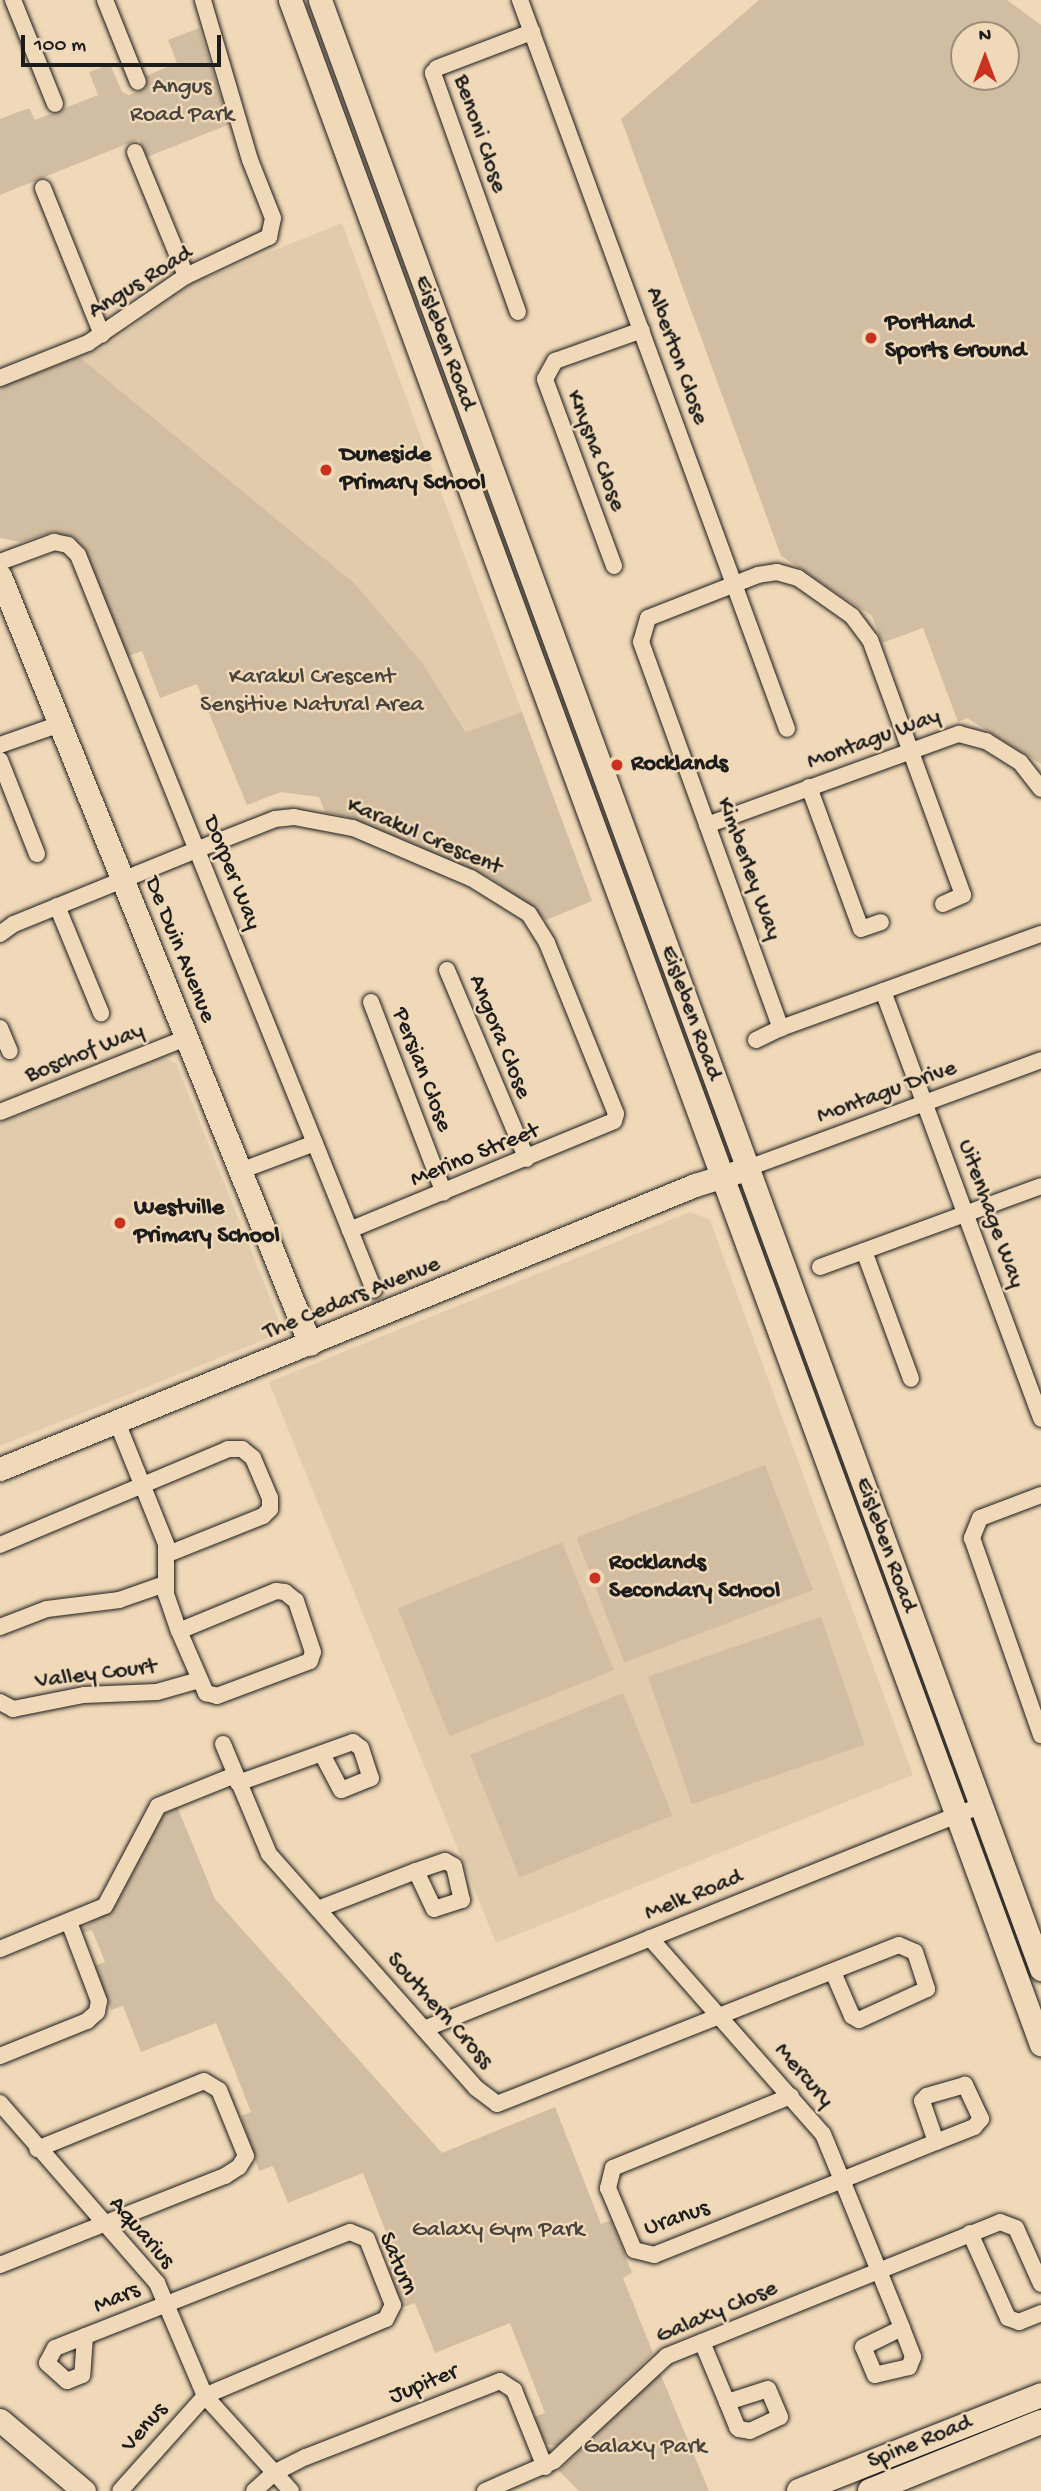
<!DOCTYPE html>
<style>
body{margin:0}
#map{position:relative;width:1041px;height:2491px;overflow:hidden;background:#f0d9b8;font-family:"Gochi Hand",sans-serif}
div>[style]{position:absolute}
[style*='--x']{left:calc(var(--x)*1px);top:calc(var(--y)*1px);width:calc(var(--w)*1px);rotate:calc(var(--a)*1deg)}
.built>*{inset:0;background:#e0cbad}
.green>*{inset:0;background:#d1bda1;transform-origin:0 0}
.roads{filter:drop-shadow(0 0 2px #1c1c1c) drop-shadow(0 0 2px #1c1c1c)}
.street>*{height:16px;margin:-8px;padding:0 8px;transform-origin:8px;border-radius:8px;background:#f0d9b8}
.secondary>*{height:23px;margin:-11.5px;padding:0 11.5px;transform-origin:11.5px;border-radius:11.5px;background:#f0d9b8}
.primary>*{height:24px;margin:-12px;padding:0 12px;transform-origin:12px;border-radius:12px;background:#f0d9b8}
.dots>*{width:19px;height:19px;translate:-50% -50%;box-sizing:border-box;border:4px solid #f0d9b8;border-radius:50%}
span{translate:-50% -50%;white-space:nowrap;text-align:center;line-height:1.15;-webkit-text-stroke:5px #f0d9b8;paint-order:stroke}
.park-label{font-size:24px;color:#49443d}
.street-label{font-size:24px;color:#1c1c1c}
.poi-label{font-size:24px;color:#1c1c1c;font-weight:700}
.left{translate:0 -50%;text-align:left}
.north{position:absolute;left:950px;top:21px;width:70px;height:70px;box-sizing:border-box;background:#f0d9b8;border:2px solid #9b8d7a;border-radius:50%;rotate:0deg;font-size:19px;font-weight:700;line-height:28px;text-align:center;color:#1c1c1c}
.north::after{content:'';display:block;margin:auto;width:24px;height:32px;background:#c8321e;clip-path:polygon(50% 0,100% 100%,50% 72%,0 100%)}
.scale{position:absolute;left:21px;top:35px;width:200px;height:32px;box-sizing:border-box;border:4px solid #1c1c1c;border-top:0;padding-left:9px;font-size:21px;line-height:24px;white-space:nowrap;color:#1c1c1c;-webkit-text-stroke:5px #f0d9b8;paint-order:stroke}
</style>
<div id="map">
<div class="built">
<div style="clip-path:polygon(342px 223px,522px 712px,467px 732px,423px 664px,79px 357px,105px 347px,191px 284px)"></div>
<div style="clip-path:polygon(162px 1057px,176px 1063px,280px 1323px,274px 1336px,0 1446px,0 1123px)"></div>
<div style="clip-path:polygon(690px 1212px,710px 1220px,913px 1775px,496px 1943px,269px 1382px)"></div>
</div>
<div class="green">
<div style="clip-path:polygon(evenodd,759px 0,1007px 0,1041px 25px,1041px 764px,967px 718px,958px 722px,923px 628px,882px 643px,872px 616px,781px 556px,621px 119px,759px 0,964px 35px,1006px 35px,1006px 77px,964px 77px,964px 35px)"></div>
<div style="clip-path:polygon(199px 28px,230px 124px,147px 157px,139px 139px,0 195px,0 119px,29px 108px,35px 120px,98px 95px,89px 72px,110px 64px,122px 92px,129px 95px,145px 88px,146px 76px,177px 63px,168px 40px)"></div>
<div style="clip-path:polygon(79px 357px,355px 584px,423px 664px,466px 732px,522px 712px,592px 901px,546px 920px,493px 879px,349px 817px,325px 812px,319px 797px,281px 792px,247px 805px,197px 684px,160px 698px,142px 651px,128px 656px,85px 549px,74px 537px,53px 532px,21px 542px,0 538px,0 387px)"></div>
<div style="left:765px;top:1465px;width:134px;height:202px;rotate:69deg"></div>
<div style="left:562px;top:1542px;width:138px;height:177px;rotate:68deg"></div>
<div style="left:821px;top:1617px;width:135px;height:183px;rotate:71deg"></div>
<div style="left:623px;top:1693px;width:132px;height:165px;rotate:68deg"></div>
<div style="clip-path:polygon(177px 1806px,215px 1899px,442px 2153px,555px 2107px,601px 2224px,611px 2220px,632px 2273px,623px 2278px,653px 2353px,557px 2446px,546px 2444px,534px 2417px,545px 2413px,510px 2323px,435px 2353px,415px 2303px,400px 2308px,388px 2267px,398px 2263px,363px 2173px,288px 2203px,273px 2166px,259px 2171px,241px 2116px,251px 2112px,216px 2023px,141px 2052px,123px 2006px,111px 2010px,94px 1966px,105px 1962px,92px 1930px,82px 1933px,81px 1929px,115px 1907px,162px 1816px)"></div>
<div style="clip-path:polygon(660px 2373px,709px 2491px,579px 2491px,559px 2471px)"></div>
</div>
<div class="roads">
<div class="street">
<div style="--x:13;--y:0;--w:112;--a:68"></div>
<div style="--x:105;--y:0;--w:88;--a:68.1"></div>
<div style="--x:520;--y:0;--w:776;--a:69.88"></div>
<div style="--x:135;--y:152;--w:134;--a:67.6"></div>
<div style="--x:43;--y:188;--w:158;--a:68.1"></div>
<div style="--x:518;--y:312;--w:254;--a:-109.6"></div>
<div style="--x:433;--y:73;--w:6;--a:-51"></div>
<div style="--x:437;--y:68;--w:102;--a:-20.8"></div>
<div style="--x:0;--y:378;--w:95;--a:-21.7"></div>
<div style="--x:88;--y:343;--w:119;--a:-34.4"></div>
<div style="--x:186;--y:276;--w:92;--a:-25.2"></div>
<div style="--x:269;--y:237;--w:19;--a:-78"></div>
<div style="--x:273;--y:218;--w:62;--a:-111.6"></div>
<div style="--x:250;--y:160;--w:167;--a:-106.4"></div>
<div style="--x:0;--y:562;--w:58;--a:-20.3"></div>
<div style="--x:54;--y:542;--w:14;--a:12"></div>
<div style="--x:68;--y:545;--w:14;--a:45"></div>
<div style="--x:78;--y:555;--w:792;--a:68.06"></div>
<div style="--x:614;--y:566;--w:199;--a:-110.3"></div>
<div style="--x:545;--y:379;--w:21;--a:-61"></div>
<div style="--x:555;--y:361;--w:92;--a:-19.6"></div>
<div style="--x:0;--y:745;--w:64;--a:-19.3"></div>
<div style="--x:0;--y:760;--w:101;--a:68.5"></div>
<div style="--x:809;--y:787;--w:151;--a:69.9"></div>
<div style="--x:861;--y:929;--w:21;--a:-19"></div>
<div style="--x:707;--y:825;--w:268;--a:-19.9"></div>
<div style="--x:959;--y:734;--w:28;--a:15"></div>
<div style="--x:986;--y:741;--w:40;--a:32"></div>
<div style="--x:1020;--y:762;--w:34;--a:52"></div>
<div style="--x:943;--y:904;--w:22;--a:-24"></div>
<div style="--x:963;--y:895;--w:271;--a:-110"></div>
<div style="--x:870;--y:640;--w:30;--a:-127"></div>
<div style="--x:852;--y:616;--w:66;--a:-144.9"></div>
<div style="--x:798;--y:578;--w:22;--a:-164"></div>
<div style="--x:777;--y:572;--w:19;--a:171"></div>
<div style="--x:758;--y:575;--w:118;--a:158.6"></div>
<div style="--x:648;--y:618;--w:25;--a:106"></div>
<div style="--x:641;--y:642;--w:411;--a:70.1"></div>
<div style="--x:781;--y:1028;--w:276;--a:-19.9"></div>
<div style="--x:57;--y:906;--w:116;--a:67.6"></div>
<div style="--x:0;--y:934;--w:17;--a:-36"></div>
<div style="--x:14;--y:924;--w:196;--a:-22.1"></div>
<div style="--x:196;--y:850;--w:85;--a:-21.4"></div>
<div style="--x:275;--y:819;--w:19;--a:-6"></div>
<div style="--x:294;--y:817;--w:60;--a:10.6"></div>
<div style="--x:353;--y:828;--w:128;--a:23"></div>
<div style="--x:471;--y:878;--w:68;--a:31.8"></div>
<div style="--x:529;--y:914;--w:34;--a:58"></div>
<div style="--x:547;--y:943;--w:184;--a:68"></div>
<div style="--x:616;--y:1114;--w:7;--a:106"></div>
<div style="--x:614;--y:1121;--w:286;--a:157.6"></div>
<div style="--x:447;--y:970;--w:205;--a:67.1"></div>
<div style="--x:883;--y:991;--w:456;--a:69.7"></div>
<div style="--x:371;--y:1002;--w:204;--a:69.1"></div>
<div style="--x:0;--y:1028;--w:25;--a:67"></div>
<div style="--x:756;--y:1040;--w:28;--a:-26"></div>
<div style="--x:0;--y:1112;--w:200;--a:-21.7"></div>
<div style="--x:748;--y:1168;--w:312;--a:-20.2"></div>
<div style="--x:240;--y:1171;--w:80;--a:-20.5"></div>
<div style="--x:864;--y:1251;--w:136;--a:69.8"></div>
<div style="--x:820;--y:1267;--w:235;--a:-20.1"></div>
<div style="--x:117;--y:1422;--w:131;--a:68.1"></div>
<div style="--x:166;--y:1544;--w:50;--a:90"></div>
<div style="--x:166;--y:1594;--w:39;--a:71"></div>
<div style="--x:179;--y:1631;--w:68;--a:66.5"></div>
<div style="--x:206;--y:1693;--w:11;--a:15"></div>
<div style="--x:217;--y:1696;--w:99;--a:-20.6"></div>
<div style="--x:310;--y:1661;--w:9;--a:-72"></div>
<div style="--x:313;--y:1652;--w:54;--a:-108.4"></div>
<div style="--x:296;--y:1601;--w:14;--a:-141"></div>
<div style="--x:285;--y:1592;--w:9;--a:-174"></div>
<div style="--x:276;--y:1591;--w:105;--a:157.6"></div>
<div style="--x:1041;--y:1495;--w:65;--a:159.3"></div>
<div style="--x:980;--y:1518;--w:22;--a:112"></div>
<div style="--x:972;--y:1538;--w:209;--a:70.7"></div>
<div style="--x:0;--y:1545;--w:247;--a:-22.8"></div>
<div style="--x:228;--y:1449;--w:14;--a:0"></div>
<div style="--x:242;--y:1449;--w:14;--a:39"></div>
<div style="--x:253;--y:1458;--w:43;--a:67"></div>
<div style="--x:270;--y:1498;--w:11;--a:90"></div>
<div style="--x:270;--y:1509;--w:10;--a:135"></div>
<div style="--x:263;--y:1516;--w:102;--a:158.2"></div>
<div style="--x:0;--y:1627;--w:50;--a:-21"></div>
<div style="--x:47;--y:1609;--w:73;--a:-7.1"></div>
<div style="--x:119;--y:1600;--w:49;--a:-19.2"></div>
<div style="--x:0;--y:1702;--w:15;--a:28"></div>
<div style="--x:13;--y:1709;--w:72;--a:-11.2"></div>
<div style="--x:84;--y:1695;--w:73;--a:-2.4"></div>
<div style="--x:157;--y:1692;--w:44;--a:-15.9"></div>
<div style="--x:223;--y:1744;--w:119;--a:67.3"></div>
<div style="--x:269;--y:1854;--w:312;--a:48.5"></div>
<div style="--x:476;--y:2088;--w:26;--a:37"></div>
<div style="--x:497;--y:2104;--w:432;--a:-21.6"></div>
<div style="--x:899;--y:1945;--w:17;--a:24"></div>
<div style="--x:915;--y:1952;--w:39;--a:72"></div>
<div style="--x:927;--y:1989;--w:75;--a:155.5"></div>
<div style="--x:859;--y:2020;--w:8;--a:-150"></div>
<div style="--x:852;--y:2016;--w:48;--a:-113.4"></div>
<div style="--x:238;--y:1783;--w:122;--a:-19.6"></div>
<div style="--x:353;--y:1742;--w:10;--a:37"></div>
<div style="--x:361;--y:1748;--w:32;--a:72"></div>
<div style="--x:371;--y:1778;--w:32;--a:158"></div>
<div style="--x:341;--y:1790;--w:41;--a:-117.8"></div>
<div style="--x:318;--y:1909;--w:105;--a:-21.2"></div>
<div style="--x:416;--y:1871;--w:31;--a:-19"></div>
<div style="--x:445;--y:1861;--w:10;--a:29"></div>
<div style="--x:454;--y:1866;--w:35;--a:77"></div>
<div style="--x:462;--y:1900;--w:29;--a:162"></div>
<div style="--x:434;--y:1909;--w:42;--a:-115.3"></div>
<div style="--x:650;--y:1938;--w:261;--a:48.6"></div>
<div style="--x:823;--y:2134;--w:50;--a:67.6"></div>
<div style="--x:842;--y:2180;--w:160;--a:67.9"></div>
<div style="--x:902;--y:2328;--w:31;--a:69"></div>
<div style="--x:913;--y:2357;--w:11;--a:112"></div>
<div style="--x:909;--y:2367;--w:35;--a:167"></div>
<div style="--x:875;--y:2375;--w:30;--a:-113"></div>
<div style="--x:863;--y:2347;--w:43;--a:-26"></div>
<div style="--x:0;--y:1949;--w:113;--a:-22.3"></div>
<div style="--x:105;--y:1906;--w:113;--a:-62.1"></div>
<div style="--x:158;--y:1806;--w:83;--a:-21.9"></div>
<div style="--x:424;--y:2029;--w:601;--a:-21.87"></div>
<div style="--x:0;--y:2056;--w:94;--a:-21.9"></div>
<div style="--x:87;--y:2021;--w:13;--a:-42"></div>
<div style="--x:97;--y:2012;--w:11;--a:-80"></div>
<div style="--x:99;--y:2001;--w:85;--a:-110.8"></div>
<div style="--x:791;--y:2096;--w:192;--a:158"></div>
<div style="--x:613;--y:2168;--w:21;--a:104"></div>
<div style="--x:608;--y:2188;--w:67;--a:67.2"></div>
<div style="--x:634;--y:2250;--w:21;--a:14"></div>
<div style="--x:654;--y:2255;--w:202;--a:-21.7"></div>
<div style="--x:842;--y:2180;--w:101;--a:-22"></div>
<div style="--x:936;--y:2142;--w:41;--a:-21.5"></div>
<div style="--x:974;--y:2127;--w:11;--a:-49"></div>
<div style="--x:981;--y:2119;--w:38;--a:-115"></div>
<div style="--x:965;--y:2085;--w:40;--a:164"></div>
<div style="--x:927;--y:2096;--w:7;--a:135"></div>
<div style="--x:922;--y:2101;--w:43;--a:71.1"></div>
<div style="--x:0;--y:2103;--w:239;--a:48.9"></div>
<div style="--x:157;--y:2283;--w:123;--a:67"></div>
<div style="--x:205;--y:2396;--w:128;--a:47.8"></div>
<div style="--x:970;--y:2233;--w:93;--a:65.9"></div>
<div style="--x:1008;--y:2318;--w:12;--a:20"></div>
<div style="--x:1019;--y:2322;--w:24;--a:-22"></div>
<div style="--x:0;--y:2265;--w:242;--a:-21.6"></div>
<div style="--x:225;--y:2176;--w:17;--a:-33"></div>
<div style="--x:239;--y:2167;--w:13;--a:-58"></div>
<div style="--x:246;--y:2156;--w:71;--a:-112.2"></div>
<div style="--x:219;--y:2090;--w:17;--a:-149"></div>
<div style="--x:204;--y:2081;--w:180;--a:157.8"></div>
<div style="--x:85;--y:2336;--w:39;--a:94"></div>
<div style="--x:82;--y:2375;--w:16;--a:158"></div>
<div style="--x:67;--y:2381;--w:27;--a:-138"></div>
<div style="--x:47;--y:2363;--w:17;--a:-62"></div>
<div style="--x:55;--y:2348;--w:317;--a:-21.5"></div>
<div style="--x:350;--y:2232;--w:18;--a:22"></div>
<div style="--x:367;--y:2239;--w:71;--a:68.5"></div>
<div style="--x:393;--y:2305;--w:16;--a:117"></div>
<div style="--x:386;--y:2319;--w:197;--a:157"></div>
<div style="--x:205;--y:2396;--w:127;--a:131.8"></div>
<div style="--x:702;--y:2342;--w:65;--a:67.4"></div>
<div style="--x:727;--y:2402;--w:27;--a:68"></div>
<div style="--x:737;--y:2427;--w:3;--a:45"></div>
<div style="--x:739;--y:2429;--w:11;--a:10"></div>
<div style="--x:750;--y:2431;--w:33;--a:-25"></div>
<div style="--x:780;--y:2417;--w:30;--a:-113"></div>
<div style="--x:768;--y:2389;--w:43;--a:162.4"></div>
<div style="--x:254;--y:2491;--w:27;--a:-42"></div>
<div style="--x:274;--y:2473;--w:36;--a:-27"></div>
<div style="--x:306;--y:2457;--w:208;--a:-21.4"></div>
<div style="--x:500;--y:2381;--w:17;--a:33"></div>
<div style="--x:514;--y:2390;--w:83;--a:68.1"></div>
<div style="--x:485;--y:2491;--w:75;--a:-23.5"></div>
<div style="--x:554;--y:2461;--w:154;--a:-42.9"></div>
<div style="--x:667;--y:2356;--w:359;--a:-21.9"></div>
<div style="--x:1000;--y:2222;--w:17;--a:21"></div>
<div style="--x:1016;--y:2228;--w:61;--a:65.9"></div>
</div>
<div class="secondary">
<div style="--x:290;--y:0;--w:2178;--a:69.83"></div>
<div style="--x:320;--y:0;--w:2097;--a:69.89"></div>
<div style="--x:0;--y:576;--w:828;--a:68.02"></div>
<div style="--x:0;--y:1469;--w:751;--a:-22.23"></div>
<div style="--x:695;--y:1185;--w:44;--a:-17.2"></div>
<div style="--x:0;--y:2420;--w:110;--a:40.2"></div>
</div>
<div class="primary">
<div style="--x:799;--y:2491;--w:260;--a:-21.6"></div>
<div style="--x:870;--y:2491;--w:184;--a:-22"></div>
</div>
</div>
<div class="dots">
<div style="left:871px;top:338px;background:#c8321e"></div>
<div style="left:326px;top:470px;background:#c8321e"></div>
<div style="left:617px;top:765px;background:#c8321e"></div>
<div style="left:120px;top:1223px;background:#c8321e"></div>
<div style="left:595px;top:1578px;background:#c8321e"></div>
</div>
<div class="park-label">
<span style="left:182px;top:102px">Angus<br>Road Park</span>
<span style="left:312px;top:692px">Karakul Crescent<br>Sensitive Natural Area</span>
<span style="left:498px;top:2231px">Galaxy Gym Park</span>
<span style="left:645px;top:2448px">Galaxy Park</span>
</div>
<div class="street-label">
<span style="left:479px;top:134px;rotate:71deg">Benoni Close</span>
<span style="left:141px;top:283px;rotate:-32deg">Angus Road</span>
<span style="left:444px;top:343px;rotate:70deg">Eisleben Road</span>
<span style="left:676px;top:356px;rotate:70deg">Alberton Close</span>
<span style="left:595px;top:451px;rotate:69deg">Knysna Close</span>
<span style="left:874px;top:740px;rotate:-20deg">Montagu Way</span>
<span style="left:424px;top:837px;rotate:23deg">Karakul Crescent</span>
<span style="left:748px;top:869px;rotate:70deg">Kimberley Way</span>
<span style="left:231px;top:873px;rotate:68deg">Dorper Way</span>
<span style="left:179px;top:950px;rotate:68deg">De Duin Avenue</span>
<span style="left:690px;top:1013px;rotate:70deg">Eisleben Road</span>
<span style="left:499px;top:1037px;rotate:68deg">Angora Close</span>
<span style="left:85px;top:1054px;rotate:-22deg">Boschof Way</span>
<span style="left:421px;top:1070px;rotate:69deg">Persian Close</span>
<span style="left:887px;top:1093px;rotate:-20deg">Montagu Drive</span>
<span style="left:475px;top:1156px;rotate:-22deg">Merino Street</span>
<span style="left:990px;top:1214px;rotate:70deg">Uitenhage Way</span>
<span style="left:352px;top:1299px;rotate:-22deg">The Cedars Avenue</span>
<span style="left:885px;top:1545px;rotate:70deg">Eisleben Road</span>
<span style="left:96px;top:1675px;rotate:-7deg">Valley Court</span>
<span style="left:694px;top:1896px;rotate:-22deg">Melk Road</span>
<span style="left:439px;top:2011px;rotate:48deg">Southern Cross</span>
<span style="left:803px;top:2076px;rotate:49deg">Mercury</span>
<span style="left:677px;top:2219px;rotate:-19deg">Uranus</span>
<span style="left:141px;top:2233px;rotate:49deg">Aquarius</span>
<span style="left:397px;top:2264px;rotate:67deg">Saturn</span>
<span style="left:117px;top:2299px;rotate:-23deg">Mars</span>
<span style="left:717px;top:2313px;rotate:-23deg">Galaxy Close</span>
<span style="left:424px;top:2385px;rotate:-22deg">Jupiter</span>
<span style="left:145px;top:2428px;rotate:-49deg">Venus</span>
<span style="left:920px;top:2443px;rotate:-22deg">Spine Road</span>
</div>
<div class="poi-label">
<span class="left" style="left:885px;top:338px">Portland<br>Sports Ground</span>
<span class="left" style="left:340px;top:470px">Duneside<br>Primary School</span>
<span class="left" style="left:631px;top:765px">Rocklands</span>
<span class="left" style="left:134px;top:1223px">Westville<br>Primary School</span>
<span class="left" style="left:609px;top:1578px">Rocklands<br>Secondary School</span>
</div>
<div class="north">N</div>
<div class="scale">100 m</div>
</div>
